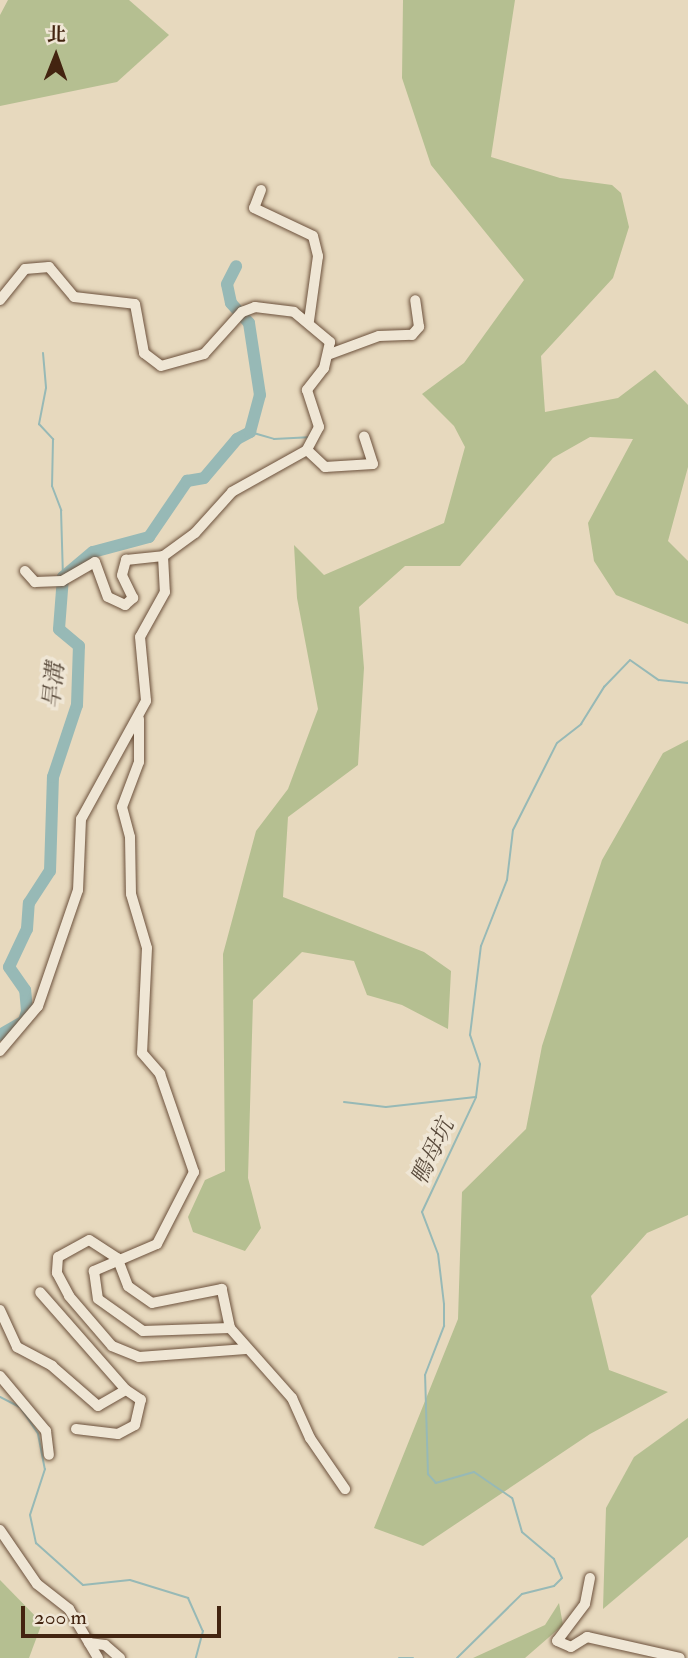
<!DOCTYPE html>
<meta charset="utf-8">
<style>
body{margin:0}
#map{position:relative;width:688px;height:1658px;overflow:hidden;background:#e7d9be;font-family:"IM FELL Double Pica","Noto Serif TC",serif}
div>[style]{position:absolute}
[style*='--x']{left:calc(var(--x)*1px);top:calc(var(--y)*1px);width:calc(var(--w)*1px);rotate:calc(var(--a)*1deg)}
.green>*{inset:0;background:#b5bf91}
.stream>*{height:2px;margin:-1px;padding:0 1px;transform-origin:1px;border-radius:1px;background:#97b9b6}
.river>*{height:12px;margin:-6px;padding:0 6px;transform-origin:6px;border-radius:6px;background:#97b9b6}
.roads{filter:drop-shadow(0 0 2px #6c513c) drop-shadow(0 0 2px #6c513c)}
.minor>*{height:10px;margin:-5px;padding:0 5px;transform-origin:5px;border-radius:5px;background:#efe6d5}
span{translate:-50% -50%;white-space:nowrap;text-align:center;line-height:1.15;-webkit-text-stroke:7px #efe6d5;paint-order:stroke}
.water-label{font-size:23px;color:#58493a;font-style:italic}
.north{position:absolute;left:21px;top:21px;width:70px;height:70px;-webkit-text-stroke:5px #efe6d5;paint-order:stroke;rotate:1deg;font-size:19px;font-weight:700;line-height:28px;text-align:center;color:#432410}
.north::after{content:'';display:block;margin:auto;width:24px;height:32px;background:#432410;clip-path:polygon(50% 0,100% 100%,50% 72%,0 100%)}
.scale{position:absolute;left:21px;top:1606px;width:200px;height:32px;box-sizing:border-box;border:4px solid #432410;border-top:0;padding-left:9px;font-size:21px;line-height:24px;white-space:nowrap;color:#432410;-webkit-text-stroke:5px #efe6d5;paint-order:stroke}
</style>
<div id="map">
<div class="green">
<div style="clip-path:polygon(8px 0,129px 0,169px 35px,117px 82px,0 106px,0 15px)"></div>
<div style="clip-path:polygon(403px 0,515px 0,491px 157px,560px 178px,612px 185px,621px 193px,629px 227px,613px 278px,541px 356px,545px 412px,618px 398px,655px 370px,688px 405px,688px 467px,668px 541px,688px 561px,688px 624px,616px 595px,594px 561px,588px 523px,633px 439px,590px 437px,553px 458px,460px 566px,405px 566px,359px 607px,364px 668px,358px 765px,288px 817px,283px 897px,424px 952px,451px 971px,448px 1029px,402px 1005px,367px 995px,354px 961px,302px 952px,253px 1000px,248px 1178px,261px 1228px,245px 1251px,193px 1232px,188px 1217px,205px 1180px,225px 1171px,223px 954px,256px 831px,288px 789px,318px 709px,297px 598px,294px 545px,324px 575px,444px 523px,465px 447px,454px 426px,422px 394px,464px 363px,524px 280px,431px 165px,402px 78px)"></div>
<div style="clip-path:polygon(688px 740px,688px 1215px,647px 1233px,591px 1296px,609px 1370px,668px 1392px,590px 1434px,423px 1546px,374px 1528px,458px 1319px,462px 1192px,526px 1129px,542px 1046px,602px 860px,663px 753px)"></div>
<div style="clip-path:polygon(688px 1418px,688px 1537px,603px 1609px,606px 1508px,634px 1457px)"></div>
<div style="clip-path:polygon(0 1580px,42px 1623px,29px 1658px,0 1658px)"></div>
<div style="clip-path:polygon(559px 1603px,563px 1625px,525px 1658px,473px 1658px,545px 1625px)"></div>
</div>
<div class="stream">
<div style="--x:43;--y:353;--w:35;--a:85"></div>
<div style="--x:46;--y:388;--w:37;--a:101"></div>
<div style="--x:39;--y:424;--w:21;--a:47"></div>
<div style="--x:53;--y:439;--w:47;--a:91.2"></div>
<div style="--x:52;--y:486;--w:26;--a:69"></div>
<div style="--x:61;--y:510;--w:67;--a:88.3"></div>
<div style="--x:250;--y:432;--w:25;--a:16"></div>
<div style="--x:274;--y:439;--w:34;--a:-3"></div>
<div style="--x:344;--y:1102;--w:42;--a:6.8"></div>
<div style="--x:386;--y:1107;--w:90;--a:-6.4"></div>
<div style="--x:0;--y:1397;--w:22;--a:27"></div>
<div style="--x:20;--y:1407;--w:32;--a:56"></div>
<div style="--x:38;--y:1434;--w:36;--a:79"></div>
<div style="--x:45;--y:1469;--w:48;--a:108.1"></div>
<div style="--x:30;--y:1515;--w:29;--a:78"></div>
<div style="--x:36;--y:1543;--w:63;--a:41.8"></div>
<div style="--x:83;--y:1585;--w:47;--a:-6.1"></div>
<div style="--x:130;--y:1580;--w:61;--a:17.2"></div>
<div style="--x:188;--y:1598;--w:36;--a:66"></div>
<div style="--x:203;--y:1631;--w:28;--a:105"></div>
<div style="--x:399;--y:1658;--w:14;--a:0"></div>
<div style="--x:457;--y:1658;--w:91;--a:-44.6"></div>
<div style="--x:522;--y:1594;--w:33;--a:-14"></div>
<div style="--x:554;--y:1586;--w:11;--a:-45"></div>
<div style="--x:562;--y:1578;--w:21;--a:-113"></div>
<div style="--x:554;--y:1559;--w:42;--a:-139.8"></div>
<div style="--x:522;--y:1532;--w:35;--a:-106"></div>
<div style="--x:512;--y:1498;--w:46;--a:-145.6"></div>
<div style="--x:474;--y:1472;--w:40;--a:164"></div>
<div style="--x:436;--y:1483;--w:12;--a:-132"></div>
<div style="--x:428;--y:1474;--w:99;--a:-91.7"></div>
<div style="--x:425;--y:1375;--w:53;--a:-68.8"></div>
<div style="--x:444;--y:1326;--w:22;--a:-90"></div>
<div style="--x:444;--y:1304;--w:50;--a:-96.8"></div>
<div style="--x:438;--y:1254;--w:45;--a:-110.9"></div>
<div style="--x:422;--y:1212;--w:127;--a:-64.8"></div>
<div style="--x:476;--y:1097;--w:33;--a:-83"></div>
<div style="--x:480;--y:1064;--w:31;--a:-109"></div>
<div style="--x:470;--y:1035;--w:90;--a:-83"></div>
<div style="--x:481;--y:946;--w:71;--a:-68.5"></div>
<div style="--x:507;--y:880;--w:50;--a:-83.2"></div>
<div style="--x:513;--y:830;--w:97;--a:-63.2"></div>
<div style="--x:557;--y:743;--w:31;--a:-38"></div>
<div style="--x:581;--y:724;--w:44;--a:-58.1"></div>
<div style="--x:604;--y:687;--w:37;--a:-46"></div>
<div style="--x:630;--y:660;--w:35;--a:35"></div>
<div style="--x:659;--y:680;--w:29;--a:6"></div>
</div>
<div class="river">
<div style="--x:0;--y:1035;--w:28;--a:-30"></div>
<div style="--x:24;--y:1021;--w:10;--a:-73"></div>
<div style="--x:27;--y:1011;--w:21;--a:-95"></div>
<div style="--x:25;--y:990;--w:28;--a:-125"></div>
<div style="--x:9;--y:967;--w:42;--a:-64.7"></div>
<div style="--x:27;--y:929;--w:26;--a:-86"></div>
<div style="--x:29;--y:903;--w:38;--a:-57"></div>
<div style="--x:50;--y:871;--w:94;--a:-88.2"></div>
<div style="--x:53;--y:777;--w:76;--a:-71.6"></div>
<div style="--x:77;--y:705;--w:59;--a:-88.1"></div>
<div style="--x:79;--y:646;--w:26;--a:-140"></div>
<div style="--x:59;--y:629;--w:52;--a:-85.6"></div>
<div style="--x:63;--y:577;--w:39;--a:-40"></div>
<div style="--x:93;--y:552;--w:58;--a:-15"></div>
<div style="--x:149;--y:537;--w:68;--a:-55.8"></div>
<div style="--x:187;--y:481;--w:17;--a:-10"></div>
<div style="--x:204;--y:478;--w:51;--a:-49.8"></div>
<div style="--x:237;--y:439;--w:15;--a:-28"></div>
<div style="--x:250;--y:432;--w:38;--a:-75"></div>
<div style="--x:260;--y:395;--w:73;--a:-98.7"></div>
<div style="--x:249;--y:323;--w:27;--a:-132"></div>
<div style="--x:231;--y:303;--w:19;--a:-102"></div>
<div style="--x:227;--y:284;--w:20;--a:-63"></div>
</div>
<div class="roads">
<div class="minor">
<div style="--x:261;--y:190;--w:19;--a:111"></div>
<div style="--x:254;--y:208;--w:65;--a:25.4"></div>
<div style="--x:313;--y:236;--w:21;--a:76"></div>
<div style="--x:318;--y:256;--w:66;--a:97.9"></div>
<div style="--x:0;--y:300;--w:40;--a:-51"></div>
<div style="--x:25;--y:269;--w:24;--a:-5"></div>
<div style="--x:49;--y:267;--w:39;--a:50"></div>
<div style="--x:74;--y:297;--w:61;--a:6.5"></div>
<div style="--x:135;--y:304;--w:50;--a:79.6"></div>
<div style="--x:144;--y:353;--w:21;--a:37"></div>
<div style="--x:161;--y:366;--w:45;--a:-15.6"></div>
<div style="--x:204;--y:354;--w:57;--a:-47.9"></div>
<div style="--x:242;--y:312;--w:14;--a:-21"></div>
<div style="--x:255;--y:307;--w:39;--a:7"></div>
<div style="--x:294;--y:312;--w:47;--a:39.8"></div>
<div style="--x:330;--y:342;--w:27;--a:103"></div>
<div style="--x:324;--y:368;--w:28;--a:128"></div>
<div style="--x:307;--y:390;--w:39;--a:72"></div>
<div style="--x:319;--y:427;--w:26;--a:118"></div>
<div style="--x:307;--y:450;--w:86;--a:150.8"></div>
<div style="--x:232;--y:492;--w:55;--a:132.1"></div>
<div style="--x:195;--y:533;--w:39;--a:144"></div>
<div style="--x:163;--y:556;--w:36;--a:87"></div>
<div style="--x:165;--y:592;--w:51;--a:119.1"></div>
<div style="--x:140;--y:637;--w:64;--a:84.6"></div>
<div style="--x:146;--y:701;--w:135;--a:118.8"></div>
<div style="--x:81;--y:819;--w:71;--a:92.4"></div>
<div style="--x:78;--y:890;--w:123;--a:109"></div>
<div style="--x:38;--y:1006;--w:59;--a:130.2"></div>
<div style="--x:330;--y:354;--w:52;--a:-20.2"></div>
<div style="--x:379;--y:336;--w:33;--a:-2"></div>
<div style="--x:412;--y:335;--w:11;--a:-49"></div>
<div style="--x:419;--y:327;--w:27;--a:-98"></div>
<div style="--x:307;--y:450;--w:25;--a:43"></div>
<div style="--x:325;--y:467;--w:48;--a:-3.6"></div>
<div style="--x:373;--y:464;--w:29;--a:-108"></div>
<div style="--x:25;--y:571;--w:15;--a:48"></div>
<div style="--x:35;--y:582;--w:27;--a:-2"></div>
<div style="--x:62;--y:581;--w:38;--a:-30"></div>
<div style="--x:95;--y:562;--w:37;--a:70"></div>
<div style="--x:108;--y:597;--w:19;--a:25"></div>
<div style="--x:125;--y:605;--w:11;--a:-41"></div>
<div style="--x:133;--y:598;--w:25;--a:-116"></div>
<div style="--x:122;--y:575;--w:16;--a:-75"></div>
<div style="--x:126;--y:560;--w:37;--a:-6"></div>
<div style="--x:139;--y:719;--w:43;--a:90"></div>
<div style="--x:139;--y:762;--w:48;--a:110.7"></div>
<div style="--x:122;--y:807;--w:31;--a:75"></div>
<div style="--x:130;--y:837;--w:57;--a:89"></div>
<div style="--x:131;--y:894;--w:56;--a:73.5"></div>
<div style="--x:147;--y:948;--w:105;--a:92.7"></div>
<div style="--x:142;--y:1053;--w:28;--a:49"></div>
<div style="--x:160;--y:1074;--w:104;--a:70.9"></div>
<div style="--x:194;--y:1172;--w:81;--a:117.2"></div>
<div style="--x:157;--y:1244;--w:69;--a:156.8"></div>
<div style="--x:94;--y:1271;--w:28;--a:82"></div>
<div style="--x:98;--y:1299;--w:55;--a:35.4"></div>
<div style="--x:143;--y:1331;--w:87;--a:-2"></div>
<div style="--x:230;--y:1328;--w:94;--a:48.5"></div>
<div style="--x:292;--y:1398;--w:44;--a:65.8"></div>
<div style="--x:310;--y:1438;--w:62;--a:55.5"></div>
<div style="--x:0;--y:1310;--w:41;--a:65.3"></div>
<div style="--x:17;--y:1347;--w:40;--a:28"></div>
<div style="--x:52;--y:1366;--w:61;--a:41"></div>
<div style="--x:98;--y:1406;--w:32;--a:-30"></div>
<div style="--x:126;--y:1390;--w:130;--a:-131.3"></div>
<div style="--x:230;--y:1328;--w:40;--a:-102"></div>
<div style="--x:222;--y:1289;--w:71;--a:168.7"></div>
<div style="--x:152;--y:1303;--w:29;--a:-145"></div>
<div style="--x:128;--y:1286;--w:30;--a:-111"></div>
<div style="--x:117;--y:1258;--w:33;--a:-147"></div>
<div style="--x:89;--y:1240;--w:35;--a:151"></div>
<div style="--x:58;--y:1257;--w:16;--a:94"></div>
<div style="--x:57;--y:1273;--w:26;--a:62"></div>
<div style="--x:69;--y:1296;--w:66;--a:49.3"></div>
<div style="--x:112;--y:1346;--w:29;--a:22"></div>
<div style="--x:139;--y:1357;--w:107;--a:-4.3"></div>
<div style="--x:0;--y:1376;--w:72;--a:50.1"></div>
<div style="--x:46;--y:1431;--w:24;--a:83"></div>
<div style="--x:76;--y:1429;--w:42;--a:6.8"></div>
<div style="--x:118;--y:1434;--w:19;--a:-28"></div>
<div style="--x:135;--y:1425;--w:26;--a:-77"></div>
<div style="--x:141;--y:1400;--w:18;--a:-146"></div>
<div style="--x:0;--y:1530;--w:65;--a:55.6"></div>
<div style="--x:37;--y:1584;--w:41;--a:38"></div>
<div style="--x:69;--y:1609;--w:57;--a:59.4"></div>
<div style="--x:590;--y:1578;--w:26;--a:101"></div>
<div style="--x:585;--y:1604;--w:46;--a:127.1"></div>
<div style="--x:557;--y:1641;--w:15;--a:23"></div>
<div style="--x:571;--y:1647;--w:19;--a:-32"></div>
<div style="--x:587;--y:1637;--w:95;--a:12.7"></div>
<div style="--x:89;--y:1643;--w:16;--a:7"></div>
<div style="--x:105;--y:1645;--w:20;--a:41"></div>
</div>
</div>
<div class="water-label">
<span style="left:54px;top:686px;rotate:-84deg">旱溝</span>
<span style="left:433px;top:1152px;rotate:-65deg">鴨母坑</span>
</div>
<div class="north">北</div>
<div class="scale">200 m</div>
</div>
